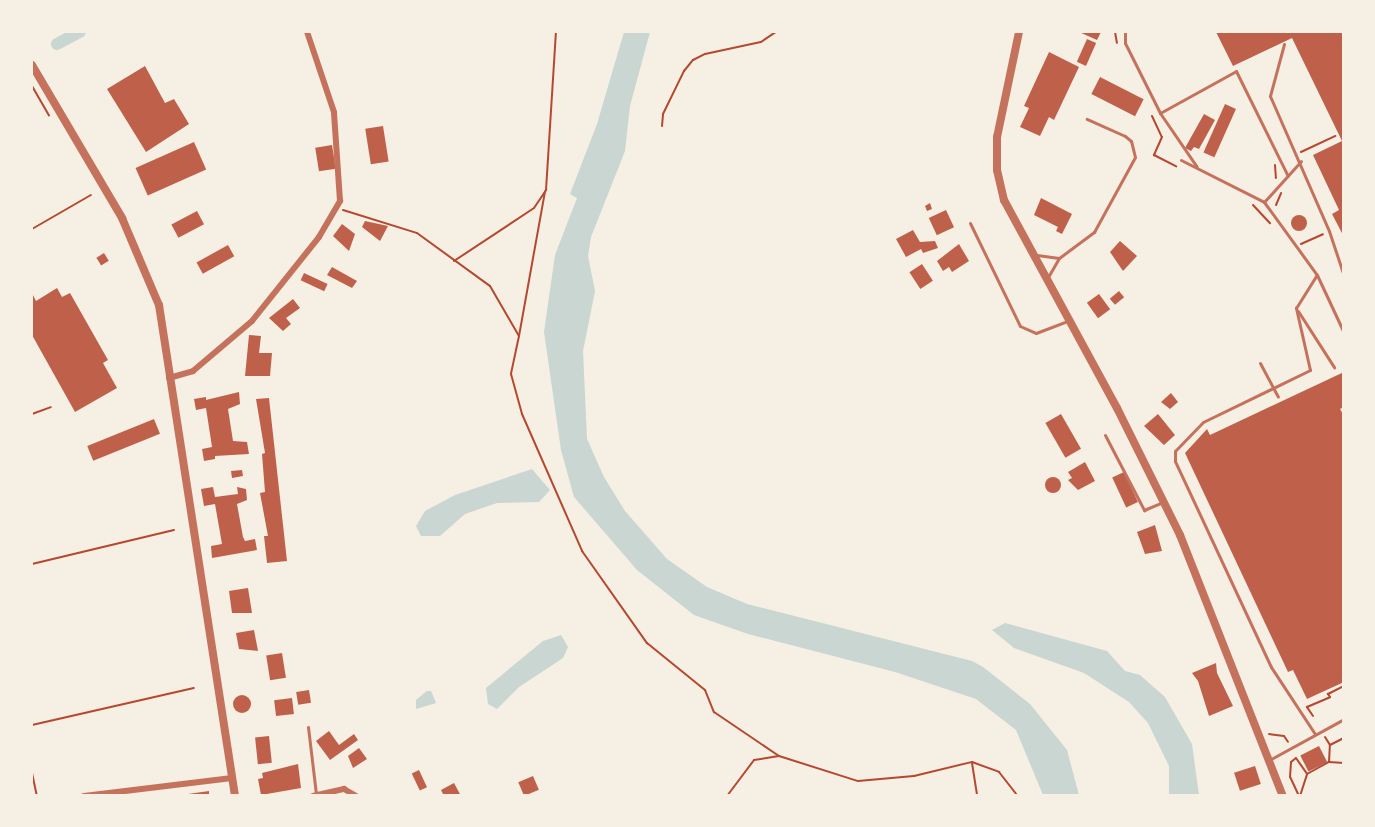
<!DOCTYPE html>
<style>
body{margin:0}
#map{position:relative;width:1375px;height:827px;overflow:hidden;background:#f6efe4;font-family:"PT Sans Narrow",sans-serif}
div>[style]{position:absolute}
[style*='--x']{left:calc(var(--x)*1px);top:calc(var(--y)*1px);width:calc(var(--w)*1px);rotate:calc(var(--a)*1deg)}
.water>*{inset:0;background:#c9d6d2}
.canal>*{height:12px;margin:-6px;padding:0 6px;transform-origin:6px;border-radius:6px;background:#c9d6d2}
.building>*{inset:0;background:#bf614a;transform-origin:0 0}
.round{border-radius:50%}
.path>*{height:2px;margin:-1px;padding:0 1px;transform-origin:1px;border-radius:1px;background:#b5482f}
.service>*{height:3px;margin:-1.5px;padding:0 1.5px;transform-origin:1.5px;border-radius:1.5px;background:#c5725c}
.minor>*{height:6px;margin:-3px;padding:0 3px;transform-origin:3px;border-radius:3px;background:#c5725c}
.tertiary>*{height:8px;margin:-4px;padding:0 4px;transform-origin:4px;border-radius:4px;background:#c5725c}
span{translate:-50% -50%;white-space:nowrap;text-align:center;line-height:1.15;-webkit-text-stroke:6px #f6efe4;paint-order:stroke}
.frame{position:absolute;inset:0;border:33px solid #f6efe4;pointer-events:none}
</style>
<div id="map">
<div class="water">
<div style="clip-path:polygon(624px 32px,650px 32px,630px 106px,625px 151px,591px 237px,588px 256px,595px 291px,583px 351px,587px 439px,604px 477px,625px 511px,667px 559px,707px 587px,747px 604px,972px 661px,983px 667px,1030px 704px,1067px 750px,1079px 795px,1043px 795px,1016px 730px,976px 699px,895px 672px,748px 634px,694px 615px,637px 570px,574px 497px,561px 450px,544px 332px,555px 255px,577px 198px,570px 194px,597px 124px)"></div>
<div style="clip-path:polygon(532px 469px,550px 490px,539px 502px,497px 503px,465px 514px,440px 536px,421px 536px,416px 526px,425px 511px,455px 495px)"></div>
<div style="clip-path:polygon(1005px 623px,1107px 651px,1125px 671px,1140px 675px,1165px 697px,1192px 744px,1199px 795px,1169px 795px,1169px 766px,1148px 723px,1129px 702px,1084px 673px,1014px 648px,992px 630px)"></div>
<div style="clip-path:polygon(561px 635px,568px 647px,563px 658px,519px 687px,497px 709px,488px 704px,486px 688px,543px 641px)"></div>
<div style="clip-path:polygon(427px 691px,431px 691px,436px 703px,416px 709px,416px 700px)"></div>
</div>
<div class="canal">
<div style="--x:57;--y:44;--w:26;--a:-28"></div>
</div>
<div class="building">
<div style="clip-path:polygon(1079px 32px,1101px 32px,1097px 40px)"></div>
<div style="clip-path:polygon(1216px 32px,1344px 32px,1344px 237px,1332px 214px,1339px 210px,1313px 155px,1342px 141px,1292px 38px,1233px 66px)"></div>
<div style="left:1087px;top:39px;width:10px;height:25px;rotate:24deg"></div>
<div style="clip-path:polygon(1049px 52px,1079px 67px,1054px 120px,1049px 117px,1040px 136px,1020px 127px,1029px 108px,1024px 106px)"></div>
<div style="clip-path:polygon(145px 66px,165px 103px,174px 99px,189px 124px,146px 152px,107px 89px)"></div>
<div style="left:1100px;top:77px;width:49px;height:19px;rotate:27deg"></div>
<div style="left:1225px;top:104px;width:12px;height:53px;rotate:24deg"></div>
<div style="clip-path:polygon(1204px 114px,1215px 120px,1199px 149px,1194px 147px,1191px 151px,1185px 148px)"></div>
<div style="left:383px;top:126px;width:36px;height:18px;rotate:81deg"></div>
<div style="left:194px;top:142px;width:30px;height:64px;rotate:66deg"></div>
<div style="left:332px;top:145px;width:24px;height:17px;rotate:81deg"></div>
<div style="clip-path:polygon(1041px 198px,1072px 214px,1062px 234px,1056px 231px,1058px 227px,1034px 215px)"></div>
<div style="clip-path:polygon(930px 203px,932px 209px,927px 211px,925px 206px)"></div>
<div style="left:946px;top:210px;width:19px;height:19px;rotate:65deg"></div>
<div style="left:197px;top:211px;width:15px;height:29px;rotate:62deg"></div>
<div class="round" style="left:1291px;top:215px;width:16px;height:16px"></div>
<div style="clip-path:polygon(365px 221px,388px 226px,380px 241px,362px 227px)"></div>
<div style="clip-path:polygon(342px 224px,355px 234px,349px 251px,333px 236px)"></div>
<div style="clip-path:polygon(913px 230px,920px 242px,935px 241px,938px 248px,923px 253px,921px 249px,906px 257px,896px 239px)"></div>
<div style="clip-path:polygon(1120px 241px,1137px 256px,1123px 271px,1110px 252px)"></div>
<div style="clip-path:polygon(959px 244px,969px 261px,952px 272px,949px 267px,943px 271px,937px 261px)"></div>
<div style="left:228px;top:245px;width:13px;height:36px;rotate:61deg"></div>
<div style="left:104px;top:253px;width:9px;height:9px;rotate:58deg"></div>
<div style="left:922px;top:264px;width:20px;height:15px;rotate:57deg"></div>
<div style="clip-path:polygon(332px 267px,357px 281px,352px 288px,327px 275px)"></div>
<div style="left:304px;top:273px;width:26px;height:8px;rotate:25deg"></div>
<div style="clip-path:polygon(57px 288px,62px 297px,70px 293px,108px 360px,103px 363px,117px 388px,75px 412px,32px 335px,32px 293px,36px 301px)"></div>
<div style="left:1119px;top:291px;width:8px;height:12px;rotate:50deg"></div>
<div style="left:1099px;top:294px;width:19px;height:15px;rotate:54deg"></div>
<div style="clip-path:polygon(293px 299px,300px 308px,286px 318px,291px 324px,283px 331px,269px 318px)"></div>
<div style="clip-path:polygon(249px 335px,261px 336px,259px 353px,272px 353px,270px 376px,245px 376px)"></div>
<div style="clip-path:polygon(1344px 372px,1344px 407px,1340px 409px,1344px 416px,1344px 682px,1307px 699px,1293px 670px,1288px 672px,1185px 453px,1207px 429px,1210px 435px)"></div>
<div style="clip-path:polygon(239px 392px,240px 404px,228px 409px,233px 441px,247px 442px,249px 454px,215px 456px,215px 459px,204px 461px,202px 449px,212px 447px,206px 408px,196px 410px,194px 399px,206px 397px,206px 400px)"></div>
<div style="clip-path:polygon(1171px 393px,1178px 402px,1170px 409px,1161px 402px)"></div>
<div style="clip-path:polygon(269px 398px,287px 561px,267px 563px,264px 536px,268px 536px,260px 493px,265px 492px,262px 454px,265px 453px,256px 399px)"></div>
<div style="left:1061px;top:414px;width:40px;height:18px;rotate:60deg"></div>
<div style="clip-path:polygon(1158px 414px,1175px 435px,1164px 445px,1144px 426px)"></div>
<div style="left:154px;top:419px;width:16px;height:72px;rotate:68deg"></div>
<div style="clip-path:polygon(1085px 462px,1095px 481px,1078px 490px,1068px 480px,1072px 478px,1068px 472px)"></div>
<div style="clip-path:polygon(242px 470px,243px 476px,232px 478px,231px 471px)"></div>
<div style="left:1124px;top:472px;width:33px;height:13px;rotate:65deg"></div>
<div class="round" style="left:1045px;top:477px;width:16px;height:16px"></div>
<div style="clip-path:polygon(213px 487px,215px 497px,238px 494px,237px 487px,246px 489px,247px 500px,237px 504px,243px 537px,245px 541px,255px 539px,257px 550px,212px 558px,211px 546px,222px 544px,215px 504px,204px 506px,201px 489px)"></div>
<div style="clip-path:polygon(1155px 525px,1162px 551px,1145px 554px,1137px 532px)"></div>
<div style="clip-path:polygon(248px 588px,252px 613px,232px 613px,229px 591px)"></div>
<div style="clip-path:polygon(254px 630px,258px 651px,239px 649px,236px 633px)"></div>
<div style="left:282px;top:653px;width:25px;height:16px;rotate:81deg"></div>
<div style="clip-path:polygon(1216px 663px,1217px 673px,1233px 706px,1209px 716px,1198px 681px,1192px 673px)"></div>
<div style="left:309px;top:690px;width:13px;height:13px;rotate:81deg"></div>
<div class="round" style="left:233px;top:695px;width:18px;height:18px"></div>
<div style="left:292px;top:698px;width:16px;height:18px;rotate:83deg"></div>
<div style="clip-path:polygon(329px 731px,339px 745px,354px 734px,358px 740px,330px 760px,316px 741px)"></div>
<div style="left:269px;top:736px;width:27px;height:14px;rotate:84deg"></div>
<div style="left:1319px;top:746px;width:18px;height:21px;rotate:63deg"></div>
<div style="clip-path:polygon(359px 748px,367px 759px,353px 768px,348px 756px)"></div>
<div style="clip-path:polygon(298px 764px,301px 788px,261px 795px,258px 779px,263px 778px,262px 773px)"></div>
<div style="left:1255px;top:766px;width:19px;height:22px;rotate:72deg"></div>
<div style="left:419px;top:770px;width:19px;height:8px;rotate:65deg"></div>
<div style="left:533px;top:776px;width:15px;height:16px;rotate:67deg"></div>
<div style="clip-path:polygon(454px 783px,461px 796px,444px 796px,441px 790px)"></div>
<div style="clip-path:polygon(209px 791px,209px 796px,188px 796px,188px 794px)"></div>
</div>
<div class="path">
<div style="--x:1115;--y:32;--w:11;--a:80"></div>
<div style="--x:32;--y:86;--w:34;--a:60"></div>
<div style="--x:1152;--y:116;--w:23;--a:65"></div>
<div style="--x:1162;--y:137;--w:20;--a:114"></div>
<div style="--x:1154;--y:155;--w:25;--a:27"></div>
<div style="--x:662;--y:126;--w:12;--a:-85"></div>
<div style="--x:663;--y:114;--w:48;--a:-64"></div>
<div style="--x:684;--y:71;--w:14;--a:-51"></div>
<div style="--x:693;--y:60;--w:13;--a:-27"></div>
<div style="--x:705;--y:54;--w:57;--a:-12.1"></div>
<div style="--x:761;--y:42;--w:18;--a:-34"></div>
<div style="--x:1301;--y:152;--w:38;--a:-25"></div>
<div style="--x:1275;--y:165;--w:13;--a:86"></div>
<div style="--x:1253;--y:205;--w:25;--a:47"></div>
<div style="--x:1276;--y:205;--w:13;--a:-67"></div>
<div style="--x:343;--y:210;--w:77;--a:17.3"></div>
<div style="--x:417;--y:233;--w:90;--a:36"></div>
<div style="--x:490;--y:286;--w:58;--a:59.9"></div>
<div style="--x:519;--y:336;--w:39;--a:102"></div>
<div style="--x:511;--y:374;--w:41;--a:74.6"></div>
<div style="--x:522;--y:414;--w:150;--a:66.3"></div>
<div style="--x:582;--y:551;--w:113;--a:54.8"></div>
<div style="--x:647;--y:643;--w:75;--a:39"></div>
<div style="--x:705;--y:690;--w:24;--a:68"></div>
<div style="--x:714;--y:712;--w:78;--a:34.1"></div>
<div style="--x:32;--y:229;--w:68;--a:-30"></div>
<div style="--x:1301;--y:244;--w:24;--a:-24"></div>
<div style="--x:454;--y:261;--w:96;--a:-33.5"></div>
<div style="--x:534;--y:208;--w:22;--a:-56"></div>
<div style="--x:546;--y:190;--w:158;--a:-86.4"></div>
<div style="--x:519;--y:336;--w:147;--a:-79.8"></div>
<div style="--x:32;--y:414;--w:20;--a:-20"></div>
<div style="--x:32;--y:564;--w:146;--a:-13.5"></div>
<div style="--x:1313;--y:716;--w:11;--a:-124"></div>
<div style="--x:1307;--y:707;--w:25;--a:-23"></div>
<div style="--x:1330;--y:697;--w:4;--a:-124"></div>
<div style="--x:1328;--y:694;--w:18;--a:-27"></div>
<div style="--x:32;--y:725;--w:166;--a:-12.9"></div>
<div style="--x:1269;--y:734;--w:15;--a:8"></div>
<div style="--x:1284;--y:736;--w:7;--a:56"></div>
<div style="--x:1325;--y:737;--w:9;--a:58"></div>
<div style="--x:1329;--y:762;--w:15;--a:4"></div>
<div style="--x:972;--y:763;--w:33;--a:81"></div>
<div style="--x:32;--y:773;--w:24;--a:78"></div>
<div style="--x:727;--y:796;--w:45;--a:-53.1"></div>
<div style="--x:754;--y:760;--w:25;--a:-9"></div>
<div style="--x:779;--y:756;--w:83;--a:17.6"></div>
<div style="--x:858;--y:781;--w:56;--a:-5.1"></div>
<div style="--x:914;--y:776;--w:60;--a:-13.6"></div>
<div style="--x:972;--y:762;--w:29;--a:20"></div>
<div style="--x:999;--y:772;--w:31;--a:52"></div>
<div style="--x:1299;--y:796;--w:21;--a:-115"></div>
<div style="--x:1290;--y:777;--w:15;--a:-86"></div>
<div style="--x:1291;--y:762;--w:6;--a:-39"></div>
<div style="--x:1296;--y:758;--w:19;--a:55"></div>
<div style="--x:1300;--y:796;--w:23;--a:-72"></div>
<div style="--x:1307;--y:774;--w:25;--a:-29"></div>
<div style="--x:1329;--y:762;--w:17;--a:-87"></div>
<div style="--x:1330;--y:745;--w:16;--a:-27"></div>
</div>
<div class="service">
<div style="--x:1125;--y:32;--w:11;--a:90"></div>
<div style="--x:1125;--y:43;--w:78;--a:63.4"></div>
<div style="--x:1160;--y:113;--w:65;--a:55.6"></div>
<div style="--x:1284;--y:44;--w:54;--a:105.1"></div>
<div style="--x:1270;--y:96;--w:147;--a:66.4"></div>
<div style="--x:1329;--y:231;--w:47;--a:71.6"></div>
<div style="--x:1160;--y:113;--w:87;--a:-28.9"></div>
<div style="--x:1236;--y:71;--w:117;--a:63.7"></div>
<div style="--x:1181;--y:160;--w:93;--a:26.8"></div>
<div style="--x:1264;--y:202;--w:55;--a:-47.9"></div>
<div style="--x:1264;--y:202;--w:90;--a:54"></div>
<div style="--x:1317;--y:275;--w:64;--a:65"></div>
<div style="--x:970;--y:223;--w:114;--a:64.1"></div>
<div style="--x:1020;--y:326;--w:17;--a:24"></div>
<div style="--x:1036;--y:333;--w:34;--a:-21"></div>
<div style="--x:1037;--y:255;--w:22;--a:8"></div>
<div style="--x:1059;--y:258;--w:22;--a:120"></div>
<div style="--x:1059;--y:258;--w:44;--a:-36.6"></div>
<div style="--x:1094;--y:232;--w:85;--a:-61.3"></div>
<div style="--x:1135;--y:157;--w:16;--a:-104"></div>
<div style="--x:1131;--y:141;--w:8;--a:-140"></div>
<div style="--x:1125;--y:136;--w:42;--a:-155.9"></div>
<div style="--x:1298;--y:311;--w:67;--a:57.3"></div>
<div style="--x:1260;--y:363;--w:38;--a:62"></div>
<div style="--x:1105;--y:435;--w:85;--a:62.5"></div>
<div style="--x:1144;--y:510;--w:21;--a:-23"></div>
<div style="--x:308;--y:727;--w:67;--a:83.2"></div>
<div style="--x:1315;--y:734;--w:80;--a:-123.3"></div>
<div style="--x:1271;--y:667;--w:227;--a:-115"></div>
<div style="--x:1175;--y:461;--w:10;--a:-90"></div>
<div style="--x:1175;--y:451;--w:40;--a:-46"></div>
<div style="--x:1203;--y:422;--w:119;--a:-25.9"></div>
<div style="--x:1310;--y:370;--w:64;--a:-102.7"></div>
<div style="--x:1296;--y:308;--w:39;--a:-58"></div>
<div style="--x:1271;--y:759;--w:83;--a:-28.7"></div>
</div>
<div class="minor">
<div style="--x:169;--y:378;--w:25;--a:-16"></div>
<div style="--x:193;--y:371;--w:77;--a:-40.3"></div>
<div style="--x:252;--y:321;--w:107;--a:-51.4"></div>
<div style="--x:319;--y:237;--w:42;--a:-59.7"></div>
<div style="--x:340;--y:201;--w:89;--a:-93.9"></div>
<div style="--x:334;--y:112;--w:84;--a:-108.6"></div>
<div style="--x:84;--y:796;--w:149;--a:-6.9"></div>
<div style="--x:313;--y:796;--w:32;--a:-13"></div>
<div style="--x:344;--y:789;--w:14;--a:30"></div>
</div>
<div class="tertiary">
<div style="--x:1019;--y:32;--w:107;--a:101.8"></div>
<div style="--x:997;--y:137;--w:33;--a:90"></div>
<div style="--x:997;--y:170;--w:31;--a:77"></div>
<div style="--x:1004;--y:200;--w:237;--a:61.5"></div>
<div style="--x:1117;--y:408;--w:142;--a:63.6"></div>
<div style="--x:1180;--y:535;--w:281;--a:68.5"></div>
<div style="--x:32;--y:65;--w:178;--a:59.5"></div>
<div style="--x:122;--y:218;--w:95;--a:67"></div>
<div style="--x:159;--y:305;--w:497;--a:81.2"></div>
</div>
<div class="frame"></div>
</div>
